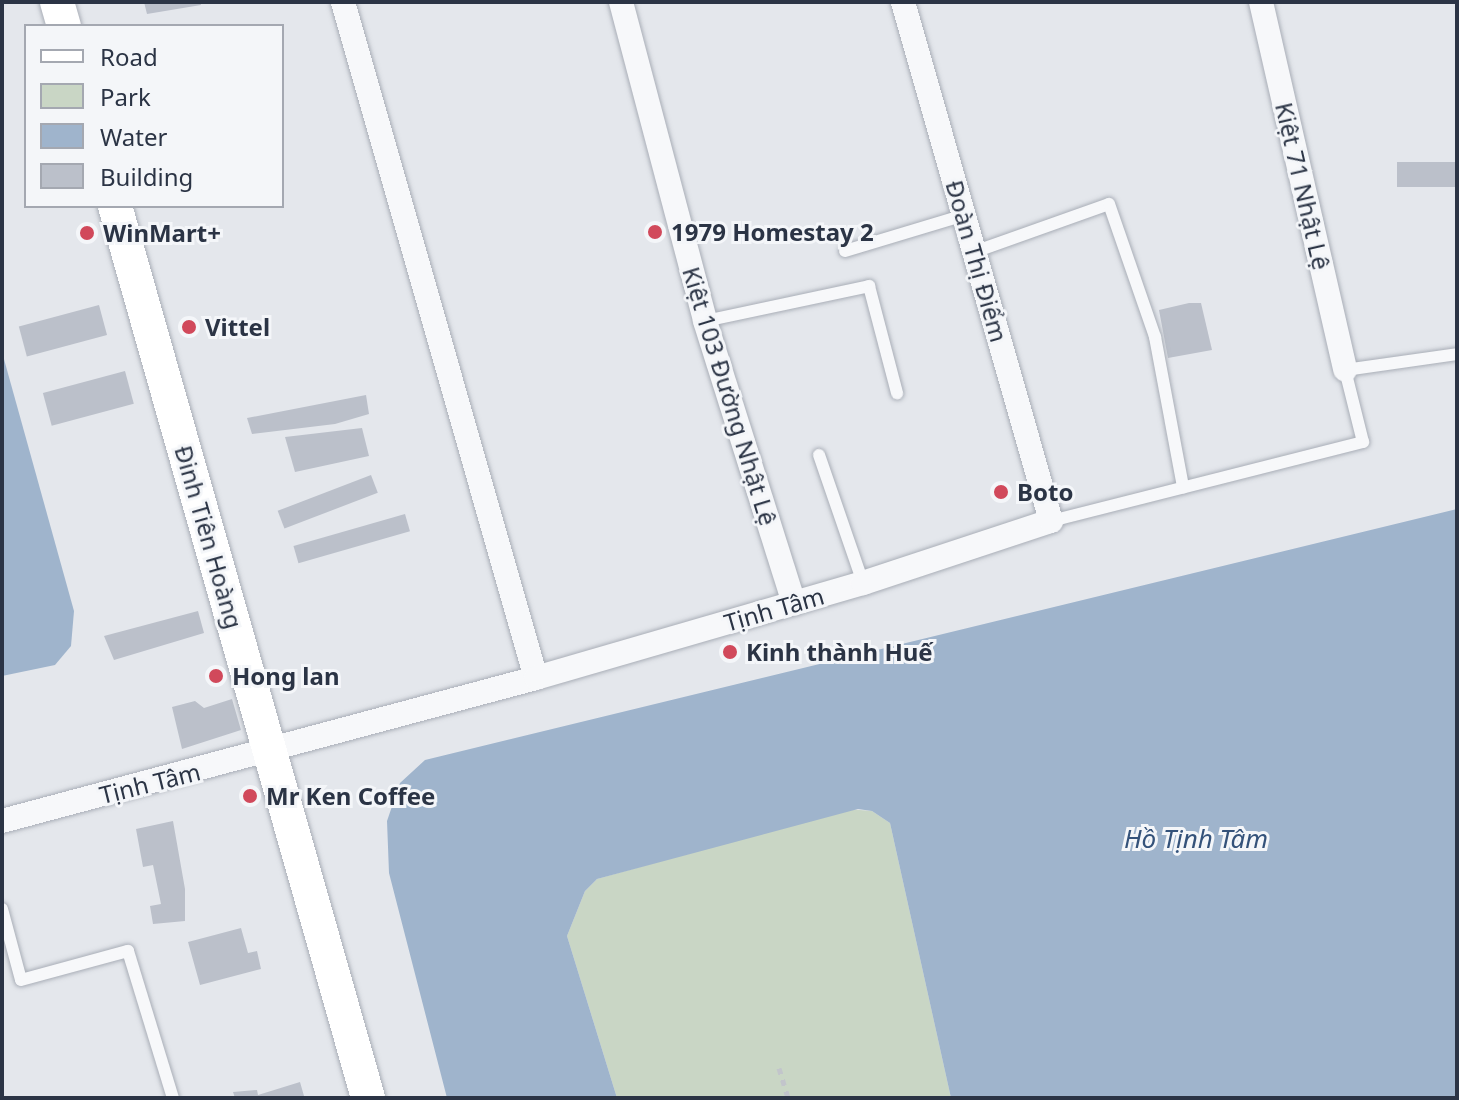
<!DOCTYPE html>
<meta charset="utf-8">
<style>
body{margin:0}
#map{position:relative;width:1459px;height:1100px;overflow:hidden;background:#e4e7ec;font-family:"Noto Sans",sans-serif}
div>[style]{position:absolute}
[style*='--x']{left:calc(var(--x)*1px);top:calc(var(--y)*1px);width:calc(var(--w)*1px);rotate:calc(var(--a)*1deg)}
.green>*{inset:0;background:#c9d6c5}
.water>*{inset:0;background:#9fb4cc}
.building>*{inset:0;background:#bbc0ca;transform-origin:0 0}
.path>*{height:5px;margin-top:-2.5px;transform-origin:0;background:repeating-linear-gradient(90deg,#c2c5cb 0 6px,transparent 0 12px)}
.roads{filter:drop-shadow(0 0 2px #a9aeb7) drop-shadow(0 0 2px #a9aeb7)}
.service>*{height:12px;margin:-6px;padding:0 6px;transform-origin:6px;border-radius:6px;background:#f7f8fa}
.minor>*{height:24px;margin:-12px;padding:0 12px;transform-origin:12px;border-radius:12px;background:#f7f8fa}
.secondary>*{height:34px;margin:-17px;padding:0 17px;transform-origin:17px;border-radius:17px;background:#fff}
.dots>*{width:22px;height:22px;translate:-50% -50%;box-sizing:border-box;border:4px solid #f4f6f9;border-radius:50%}
span{translate:-50% -50%;white-space:nowrap;text-align:center;line-height:1.15;-webkit-text-stroke:6px #f4f6f9;paint-order:stroke}
.street-label{font-size:24px;color:#2b3445}
.poi-label{font-size:24px;color:#2b3445;font-weight:700}
.left{translate:0 -50%;text-align:left}
.water-label{font-size:26px;color:#34527a;font-style:italic}
.frame{position:absolute;inset:0;border:4px solid #2b3445;pointer-events:none}
.legend{position:absolute;left:24px;top:24px;width:260px;height:184px;box-sizing:border-box;background:#f4f6f9;border:2px solid #a4a8b1;margin:0;padding:10px 14px;list-style:none;font-size:24px;color:#2b3445}
.legend li{display:flex;align-items:center;gap:16px;height:40px}
.legend b{width:40px;border:2px solid #a4a8b1}
</style>
<div id="map">
<div class="green">
<div style="clip-path:polygon(847px 809px,872px 811px,890px 823px,951px 1098px,617px 1098px,567px 936px,585px 891px,597px 879px)"></div>
</div>
<div class="water">
<div style="clip-path:polygon(2px 352px,74px 611px,71px 646px,55px 665px,2px 676px)"></div>
<div style="clip-path:polygon(1457px 509px,1457px 1098px,951px 1098px,890px 823px,872px 811px,858px 809px,597px 879px,585px 891px,567px 936px,617px 1098px,447px 1098px,389px 873px,387px 821px,400px 783px,425px 760px)"></div>
</div>
<div class="building">
<div style="clip-path:polygon(144px 2px,200px 2px,201px 5px,147px 14px)"></div>
<div style="left:1457px;top:162px;width:25px;height:60px;rotate:90deg"></div>
<div style="clip-path:polygon(1189px 303px,1201px 303px,1212px 350px,1168px 358px,1159px 310px)"></div>
<div style="left:99px;top:305px;width:31px;height:83px;rotate:75deg"></div>
<div style="left:125px;top:371px;width:34px;height:85px;rotate:75deg"></div>
<div style="clip-path:polygon(366px 395px,369px 414px,335px 424px,252px 434px,247px 418px)"></div>
<div style="clip-path:polygon(362px 428px,369px 456px,295px 472px,285px 437px)"></div>
<div style="left:371px;top:475px;width:19px;height:100px;rotate:69deg"></div>
<div style="left:405px;top:514px;width:18px;height:116px;rotate:74deg"></div>
<div style="clip-path:polygon(198px 611px,204px 633px,114px 660px,104px 636px)"></div>
<div style="clip-path:polygon(232px 699px,241px 730px,182px 749px,172px 707px,195px 701px,204px 708px)"></div>
<div style="clip-path:polygon(173px 821px,185px 889px,185px 921px,153px 924px,150px 906px,161px 904px,153px 865px,143px 867px,136px 829px)"></div>
<div style="clip-path:polygon(241px 928px,248px 953px,257px 951px,261px 969px,200px 985px,188px 942px)"></div>
<div style="clip-path:polygon(300px 1082px,304px 1096px,296px 1098px,235px 1098px,233px 1092px,257px 1090px,258px 1095px)"></div>
</div>
<div class="path">
<div style="--x:779;--y:1068;--w:31;--a:73"></div>
</div>
<div class="roads">
<div class="service">
<div style="--x:845;--y:251;--w:124;--a:-16.8"></div>
<div style="--x:974;--y:252;--w:143;--a:-19.6"></div>
<div style="--x:1109;--y:204;--w:141;--a:70.9"></div>
<div style="--x:1155;--y:337;--w:153;--a:79.4"></div>
<div style="--x:705;--y:321;--w:168;--a:-12"></div>
<div style="--x:869;--y:286;--w:111;--a:75.3"></div>
<div style="--x:819;--y:455;--w:135;--a:71"></div>
<div style="--x:1051;--y:521;--w:322;--a:-14.2"></div>
<div style="--x:1363;--y:442;--w:74;--a:-104"></div>
<div style="--x:1345;--y:370;--w:113;--a:-8.1"></div>
<div style="--x:2;--y:909;--w:73;--a:75"></div>
<div style="--x:21;--y:980;--w:111;--a:-15.2"></div>
<div style="--x:128;--y:951;--w:154;--a:73"></div>
</div>
<div class="minor">
<div style="--x:343;--y:2;--w:703;--a:74.07"></div>
<div style="--x:621;--y:2;--w:330;--a:75.2"></div>
<div style="--x:705;--y:321;--w:296;--a:72.5"></div>
<div style="--x:1261;--y:2;--w:377;--a:77.1"></div>
<div style="--x:2;--y:821;--w:553;--a:-14.99"></div>
<div style="--x:536;--y:678;--w:341;--a:-16.2"></div>
<div style="--x:863;--y:583;--w:198;--a:-18.3"></div>
<div style="--x:1051;--y:521;--w:540;--a:-105.92"></div>
</div>
<div class="secondary">
<div style="--x:57;--y:2;--w:25;--a:74"></div>
<div style="--x:115;--y:206;--w:927;--a:74.16"></div>
</div>
</div>
<div class="dots">
<div style="left:655px;top:232px;background:#d1495b"></div>
<div style="left:87px;top:233px;background:#d1495b"></div>
<div style="left:189px;top:327px;background:#d1495b"></div>
<div style="left:1001px;top:492px;background:#d1495b"></div>
<div style="left:730px;top:652px;background:#d1495b"></div>
<div style="left:216px;top:676px;background:#d1495b"></div>
<div style="left:250px;top:796px;background:#d1495b"></div>
</div>
<div class="street-label">
<span style="left:1303px;top:186px;rotate:77deg">Kiệt 71 Nhật Lệ</span>
<span style="left:977px;top:261px;rotate:74deg">Đoàn Thị Điểm</span>
<span style="left:730px;top:396px;rotate:73deg">Kiệt 103 Đường Nhật Lệ</span>
<span style="left:209px;top:537px;rotate:74deg">Đinh Tiên Hoàng</span>
<span style="left:774px;top:609px;rotate:-16deg">Tịnh Tâm</span>
<span style="left:150px;top:783px;rotate:-14deg">Tịnh Tâm</span>
</div>
<div class="poi-label">
<span class="left" style="left:671px;top:232px">1979 Homestay 2</span>
<span class="left" style="left:103px;top:233px">WinMart+</span>
<span class="left" style="left:205px;top:327px">Vittel</span>
<span class="left" style="left:1017px;top:492px">Boto</span>
<span class="left" style="left:746px;top:652px">Kinh thành Huế</span>
<span class="left" style="left:232px;top:676px">Hong lan</span>
<span class="left" style="left:266px;top:796px">Mr Ken Coffee</span>
</div>
<div class="water-label">
<span style="left:1196px;top:839px">Hồ Tịnh Tâm</span>
</div>
<div class="frame"></div>
<ul class="legend">
<li><b style="height:10px;background:#fff"></b>Road</li>
<li><b style="height:22px;background:#c9d6c5"></b>Park</li>
<li><b style="height:22px;background:#9fb4cc"></b>Water</li>
<li><b style="height:22px;background:#bbc0ca"></b>Building</li>
</ul>
</div>
